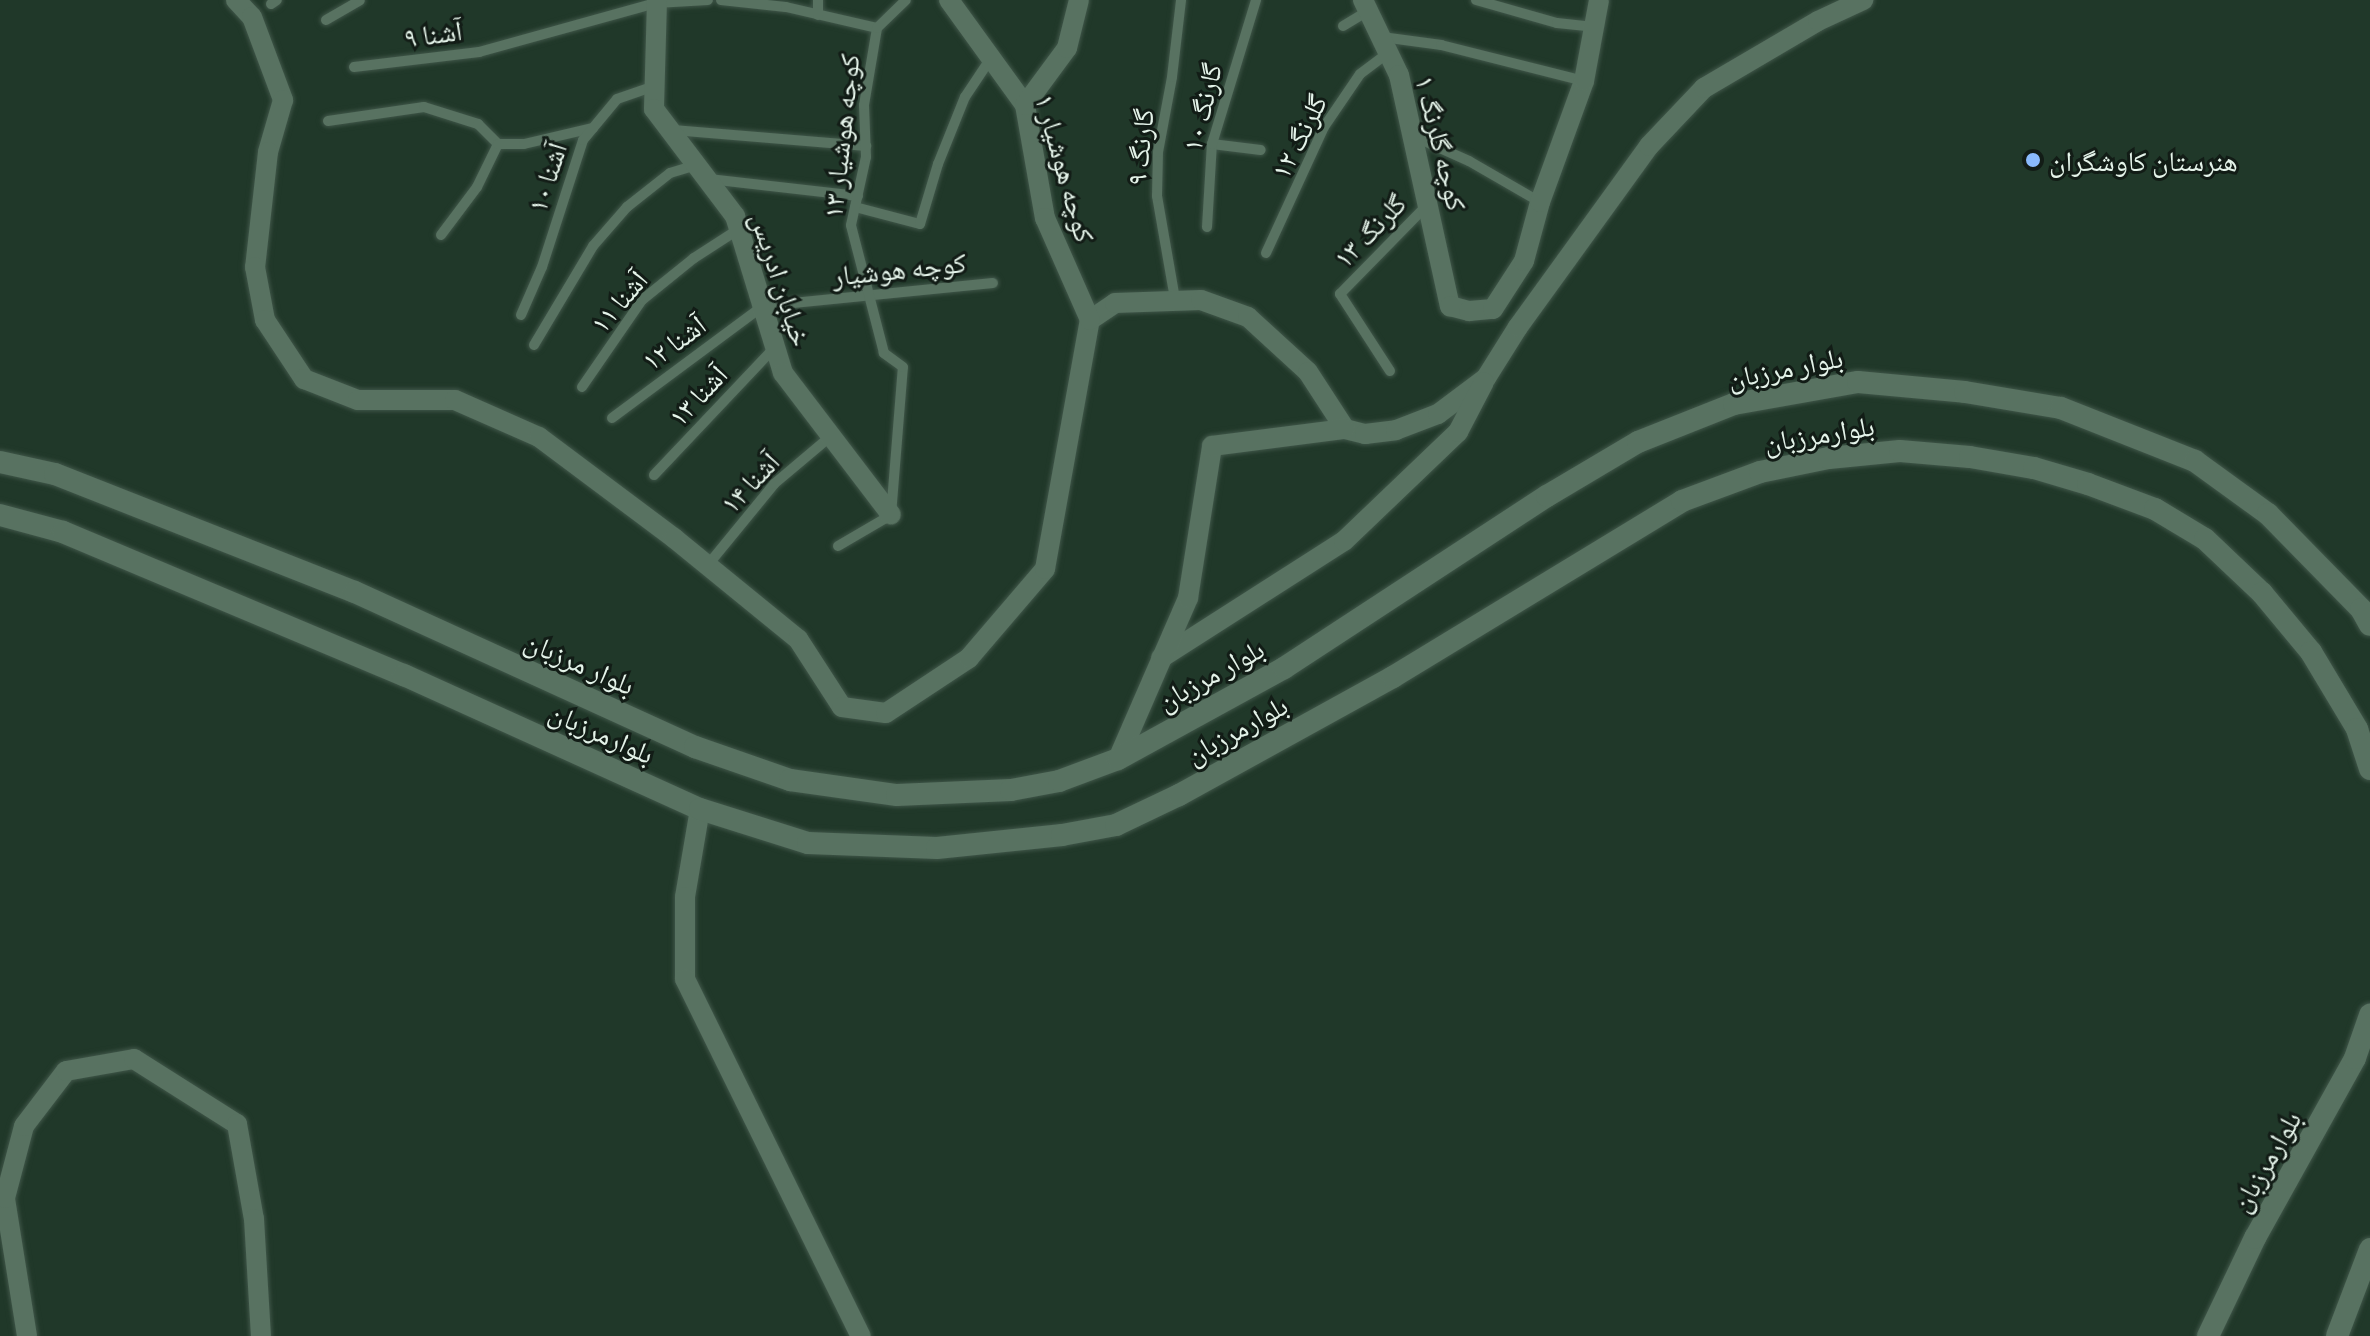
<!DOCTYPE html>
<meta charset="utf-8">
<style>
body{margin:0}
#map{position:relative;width:2370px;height:1336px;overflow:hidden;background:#203829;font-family:Manrope,"Noto Naskh Arabic",sans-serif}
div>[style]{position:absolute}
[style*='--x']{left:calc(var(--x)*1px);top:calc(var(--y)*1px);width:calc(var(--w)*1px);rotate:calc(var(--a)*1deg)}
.roads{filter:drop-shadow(0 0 2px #405649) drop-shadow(0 0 2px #405649)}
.service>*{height:10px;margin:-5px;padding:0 5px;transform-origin:5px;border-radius:5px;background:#587261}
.minor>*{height:20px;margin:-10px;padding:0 10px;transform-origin:10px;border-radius:10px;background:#587261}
.secondary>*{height:22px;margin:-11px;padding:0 11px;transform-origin:11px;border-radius:11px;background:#587261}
.dots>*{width:22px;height:22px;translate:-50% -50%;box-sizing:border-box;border:4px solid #121c16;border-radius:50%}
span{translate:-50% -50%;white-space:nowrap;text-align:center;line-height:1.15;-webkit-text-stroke:6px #121c16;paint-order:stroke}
.street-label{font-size:28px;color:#e4f3e9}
.poi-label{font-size:28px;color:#e4f3e9}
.left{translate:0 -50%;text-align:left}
</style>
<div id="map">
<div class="roads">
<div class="service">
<div style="--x:721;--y:0;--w:65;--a:6.1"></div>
<div style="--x:786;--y:7;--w:93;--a:13"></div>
<div style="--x:1476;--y:0;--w:84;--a:15.9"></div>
<div style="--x:1557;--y:23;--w:37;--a:6"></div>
<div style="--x:271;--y:4;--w:7;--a:-34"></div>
<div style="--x:818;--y:15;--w:15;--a:-90"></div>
<div style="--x:326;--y:20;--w:39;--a:-30"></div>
<div style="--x:1343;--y:26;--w:29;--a:-31"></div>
<div style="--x:1382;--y:37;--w:60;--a:7.7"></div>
<div style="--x:1441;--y:45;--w:147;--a:14.1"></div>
<div style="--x:354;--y:67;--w:126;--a:-6.8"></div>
<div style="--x:479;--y:52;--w:184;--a:-15.5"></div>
<div style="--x:656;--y:3;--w:52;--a:-3.3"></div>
<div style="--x:328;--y:121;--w:97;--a:-8.3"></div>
<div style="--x:424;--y:107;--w:57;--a:17.5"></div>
<div style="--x:478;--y:124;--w:28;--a:45"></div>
<div style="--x:673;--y:130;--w:194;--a:4.7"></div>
<div style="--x:1413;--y:136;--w:61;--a:24.1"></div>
<div style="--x:1469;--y:161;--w:82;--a:30"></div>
<div style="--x:1212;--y:144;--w:49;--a:7"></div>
<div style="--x:709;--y:179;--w:150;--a:6.5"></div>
<div style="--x:855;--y:207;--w:67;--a:14.7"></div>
<div style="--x:920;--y:224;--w:63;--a:-73.3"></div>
<div style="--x:938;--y:164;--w:72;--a:-68.1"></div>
<div style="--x:965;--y:97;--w:47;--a:-56.3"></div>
<div style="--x:1207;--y:227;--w:83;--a:-86.6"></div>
<div style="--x:1212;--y:144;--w:151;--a:-73"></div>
<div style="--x:441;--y:235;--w:60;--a:-53.1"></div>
<div style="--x:477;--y:187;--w:48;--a:-64"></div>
<div style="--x:498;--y:144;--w:26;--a:0"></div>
<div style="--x:524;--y:144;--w:71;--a:-13.1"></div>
<div style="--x:1266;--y:253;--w:139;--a:-65.3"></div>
<div style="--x:1324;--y:127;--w:64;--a:-55.8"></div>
<div style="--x:1360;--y:74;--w:35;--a:-37"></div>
<div style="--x:1175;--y:299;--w:105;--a:-99.9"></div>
<div style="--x:1157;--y:196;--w:44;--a:-88.7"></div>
<div style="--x:1158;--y:152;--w:76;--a:-79.4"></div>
<div style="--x:1172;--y:77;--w:78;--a:-83.3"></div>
<div style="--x:521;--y:315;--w:52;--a:-66.4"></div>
<div style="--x:542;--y:267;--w:133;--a:-72.1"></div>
<div style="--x:583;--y:140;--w:53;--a:-50.3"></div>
<div style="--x:617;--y:99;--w:39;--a:-19"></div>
<div style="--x:534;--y:345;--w:115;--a:-59.2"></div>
<div style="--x:593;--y:246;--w:52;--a:-48.9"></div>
<div style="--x:627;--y:207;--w:55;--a:-38.3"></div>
<div style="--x:670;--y:173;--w:27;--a:-17"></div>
<div style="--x:1390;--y:371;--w:92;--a:-123"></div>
<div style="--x:1340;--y:294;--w:126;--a:-45.6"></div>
<div style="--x:582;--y:387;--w:106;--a:-55.4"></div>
<div style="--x:642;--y:300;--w:67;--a:-38.9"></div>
<div style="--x:694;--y:258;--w:54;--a:-32.8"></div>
<div style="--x:612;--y:418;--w:188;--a:-36.6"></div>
<div style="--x:763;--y:306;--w:231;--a:-5.7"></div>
<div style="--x:654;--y:475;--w:176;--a:-46.6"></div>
<div style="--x:838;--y:546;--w:61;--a:-30.3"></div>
<div style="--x:891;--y:515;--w:148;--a:-85.4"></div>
<div style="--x:903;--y:367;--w:24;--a:-144"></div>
<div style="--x:884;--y:353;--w:132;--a:-104.5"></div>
<div style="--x:851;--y:225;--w:70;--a:-77.6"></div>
<div style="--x:866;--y:157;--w:52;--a:-92.2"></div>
<div style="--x:864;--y:105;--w:78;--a:-80.4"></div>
<div style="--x:877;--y:28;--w:40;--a:-44"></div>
<div style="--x:707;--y:566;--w:106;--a:-50.7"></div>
<div style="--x:774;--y:484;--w:75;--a:-40.1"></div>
</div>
<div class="minor">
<div style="--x:236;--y:0;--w:23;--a:47"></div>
<div style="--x:252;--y:17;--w:89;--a:69.5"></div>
<div style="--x:283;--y:100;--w:54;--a:106.1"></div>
<div style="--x:268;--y:152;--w:116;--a:96.4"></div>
<div style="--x:255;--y:267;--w:54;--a:79.3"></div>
<div style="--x:265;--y:320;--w:71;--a:56.5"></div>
<div style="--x:304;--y:379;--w:58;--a:21.3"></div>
<div style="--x:358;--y:400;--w:97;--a:0"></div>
<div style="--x:455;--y:400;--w:92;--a:23.8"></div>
<div style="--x:539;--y:437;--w:169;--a:36.8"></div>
<div style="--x:674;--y:538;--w:160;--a:39.2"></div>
<div style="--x:798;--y:639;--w:81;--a:57.1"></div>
<div style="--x:842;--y:707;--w:44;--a:7.8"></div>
<div style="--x:886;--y:713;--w:100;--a:-33.5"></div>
<div style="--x:969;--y:658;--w:117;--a:-49.5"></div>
<div style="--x:1045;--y:569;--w:253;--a:-79.8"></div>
<div style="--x:1090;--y:320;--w:30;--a:-34"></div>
<div style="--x:1115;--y:303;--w:86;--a:-2"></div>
<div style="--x:1201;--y:300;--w:50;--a:19.9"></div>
<div style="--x:1248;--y:317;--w:81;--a:42.5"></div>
<div style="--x:1308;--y:372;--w:68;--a:57"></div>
<div style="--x:1345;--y:429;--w:21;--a:14"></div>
<div style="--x:1365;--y:434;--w:31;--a:-7"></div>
<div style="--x:1396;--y:430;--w:45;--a:-20.9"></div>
<div style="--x:1438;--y:414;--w:60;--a:-36.9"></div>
<div style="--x:1486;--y:378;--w:60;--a:-57.9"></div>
<div style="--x:1518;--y:327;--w:223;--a:-54.1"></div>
<div style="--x:1649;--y:146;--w:80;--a:-46.5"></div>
<div style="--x:1704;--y:88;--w:132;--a:-30.4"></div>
<div style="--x:1818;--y:21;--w:50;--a:-25"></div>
<div style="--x:657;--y:0;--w:109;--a:91.6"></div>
<div style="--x:654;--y:109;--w:134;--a:52.9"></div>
<div style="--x:735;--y:216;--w:164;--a:73"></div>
<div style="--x:783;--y:373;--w:178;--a:52.7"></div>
<div style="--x:949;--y:0;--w:130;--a:54.1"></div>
<div style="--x:1025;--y:105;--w:115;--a:80"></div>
<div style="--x:1045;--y:218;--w:111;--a:66.2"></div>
<div style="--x:1363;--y:0;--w:83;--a:64.4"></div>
<div style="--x:1399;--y:75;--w:237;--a:77.6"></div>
<div style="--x:1450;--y:306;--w:20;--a:15"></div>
<div style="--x:1469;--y:311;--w:24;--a:-5"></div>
<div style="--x:1493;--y:309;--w:57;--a:-57.1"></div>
<div style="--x:1524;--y:261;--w:61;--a:-74.8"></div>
<div style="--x:1540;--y:202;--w:129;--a:-70"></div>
<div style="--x:1584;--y:81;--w:82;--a:-79.5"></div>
<div style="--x:1025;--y:105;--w:71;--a:-53.6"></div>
<div style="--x:1067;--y:48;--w:49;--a:-76"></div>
<div style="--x:1161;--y:658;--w:217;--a:-32.6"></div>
<div style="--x:1344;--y:541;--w:158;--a:-43.7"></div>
<div style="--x:1458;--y:432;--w:56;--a:-62.5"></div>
<div style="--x:1118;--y:759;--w:176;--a:-66.5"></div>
<div style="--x:1188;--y:598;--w:154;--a:-81"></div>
<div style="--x:1212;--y:446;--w:134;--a:-7.3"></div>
<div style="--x:700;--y:809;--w:89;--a:99.7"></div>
<div style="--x:685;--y:897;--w:82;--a:90"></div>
<div style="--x:685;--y:979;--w:398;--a:63.8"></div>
<div style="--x:27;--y:1336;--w:140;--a:-99.1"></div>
<div style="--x:5;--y:1198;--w:74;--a:-75.2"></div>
<div style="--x:24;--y:1126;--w:69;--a:-52.6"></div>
<div style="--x:66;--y:1071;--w:69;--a:-10"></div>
<div style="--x:134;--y:1059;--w:122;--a:32.3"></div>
<div style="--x:237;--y:1124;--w:97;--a:79.9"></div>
<div style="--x:254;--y:1219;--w:117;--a:86.6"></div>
</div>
<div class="secondary">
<div style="--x:0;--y:462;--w:56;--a:12.3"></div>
<div style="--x:55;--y:474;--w:322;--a:21.5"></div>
<div style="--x:355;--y:592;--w:374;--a:24.5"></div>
<div style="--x:695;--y:747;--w:101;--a:19.2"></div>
<div style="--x:790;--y:780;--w:108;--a:8"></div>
<div style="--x:897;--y:795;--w:114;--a:-2.5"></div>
<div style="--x:1011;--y:790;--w:49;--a:-10.6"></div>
<div style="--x:1059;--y:781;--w:63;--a:-20.4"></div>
<div style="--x:1118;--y:759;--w:189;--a:-28.7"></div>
<div style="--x:1284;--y:668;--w:314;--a:-33.2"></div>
<div style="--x:1547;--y:496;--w:106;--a:-30.7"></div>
<div style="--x:1638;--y:442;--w:103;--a:-21.6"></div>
<div style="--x:1734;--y:404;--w:126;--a:-10.1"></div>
<div style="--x:1858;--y:382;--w:107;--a:5.3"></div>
<div style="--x:1965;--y:392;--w:97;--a:9.5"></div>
<div style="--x:2061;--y:408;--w:144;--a:21.6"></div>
<div style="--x:2195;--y:461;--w:90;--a:36"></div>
<div style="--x:2268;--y:514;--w:133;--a:45.6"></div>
<div style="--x:2361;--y:609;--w:18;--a:61"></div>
<div style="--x:0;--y:515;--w:65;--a:15.1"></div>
<div style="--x:63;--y:532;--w:370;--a:22.8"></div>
<div style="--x:404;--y:675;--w:325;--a:24.4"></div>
<div style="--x:700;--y:809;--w:113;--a:17.5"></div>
<div style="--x:808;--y:843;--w:129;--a:2.2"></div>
<div style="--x:937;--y:848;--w:126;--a:-5.9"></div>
<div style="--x:1062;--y:835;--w:55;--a:-10.5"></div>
<div style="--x:1116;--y:825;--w:70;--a:-25.5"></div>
<div style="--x:1179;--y:795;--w:244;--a:-28.9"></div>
<div style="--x:1393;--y:677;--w:338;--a:-31.3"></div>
<div style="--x:1682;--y:501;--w:83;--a:-20.4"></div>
<div style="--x:1760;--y:472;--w:70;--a:-11.5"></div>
<div style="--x:1829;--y:458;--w:71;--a:-5.6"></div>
<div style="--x:1900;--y:451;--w:70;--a:4.9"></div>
<div style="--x:1970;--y:457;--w:65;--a:9.8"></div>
<div style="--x:2034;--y:468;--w:56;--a:16.5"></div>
<div style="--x:2088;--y:484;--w:72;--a:20.5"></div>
<div style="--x:2155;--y:509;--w:58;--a:31"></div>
<div style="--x:2205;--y:539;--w:79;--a:43.5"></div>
<div style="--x:2262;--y:593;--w:77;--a:50.3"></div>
<div style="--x:2311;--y:652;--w:90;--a:59.1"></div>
<div style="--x:2357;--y:729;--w:42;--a:72"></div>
<div style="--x:2208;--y:1336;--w:109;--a:-64.4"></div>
<div style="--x:2255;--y:1238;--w:206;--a:-60.9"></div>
<div style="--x:2355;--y:1058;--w:46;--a:-70.8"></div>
<div style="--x:2337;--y:1336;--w:93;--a:-69.2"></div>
</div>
</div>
<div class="dots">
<div style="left:2033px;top:160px;background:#8abafc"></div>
</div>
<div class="street-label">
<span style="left:433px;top:33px;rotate:-8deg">آشنا ۹</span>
<span style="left:1201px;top:107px;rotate:-76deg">گارنگ ۱۰</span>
<span style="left:840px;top:136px;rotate:-84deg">کوچه هوشیار ۱۳</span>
<span style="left:1298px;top:136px;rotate:-63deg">گلرنگ ۱۲</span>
<span style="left:1442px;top:143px;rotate:76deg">کوچه گلرنگ ۱</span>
<span style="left:1139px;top:147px;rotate:-84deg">گارنگ ۹</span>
<span style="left:1066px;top:168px;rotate:74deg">کوچه هوشیار ۱</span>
<span style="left:546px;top:177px;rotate:-72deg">آشنا ۱۰</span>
<span style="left:1369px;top:230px;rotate:-46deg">گلرنگ ۱۳</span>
<span style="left:899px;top:268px;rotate:-6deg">کوچه هوشیار</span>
<span style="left:782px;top:279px;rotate:72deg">خیابان ادریس</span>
<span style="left:618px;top:301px;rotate:-50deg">آشنا ۱۱</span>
<span style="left:673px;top:342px;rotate:-37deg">آشنا ۱۲</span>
<span style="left:1785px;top:367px;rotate:-11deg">بلوار مرزبان</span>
<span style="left:697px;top:395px;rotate:-47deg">آشنا ۱۳</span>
<span style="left:1819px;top:433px;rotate:-9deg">بلوارمرزبان</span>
<span style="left:749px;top:482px;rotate:-47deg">آشنا ۱۴</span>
<span style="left:580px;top:662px;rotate:24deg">بلوار مرزبان</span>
<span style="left:1210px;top:674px;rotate:-29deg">بلوار مرزبان</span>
<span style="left:1236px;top:729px;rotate:-29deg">بلوارمرزبان</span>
<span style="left:602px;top:732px;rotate:24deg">بلوارمرزبان</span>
<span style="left:2265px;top:1161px;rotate:-60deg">بلوارمرزبان</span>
</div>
<div class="poi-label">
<span class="left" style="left:2049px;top:160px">هنرستان کاوشگران</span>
</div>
</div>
